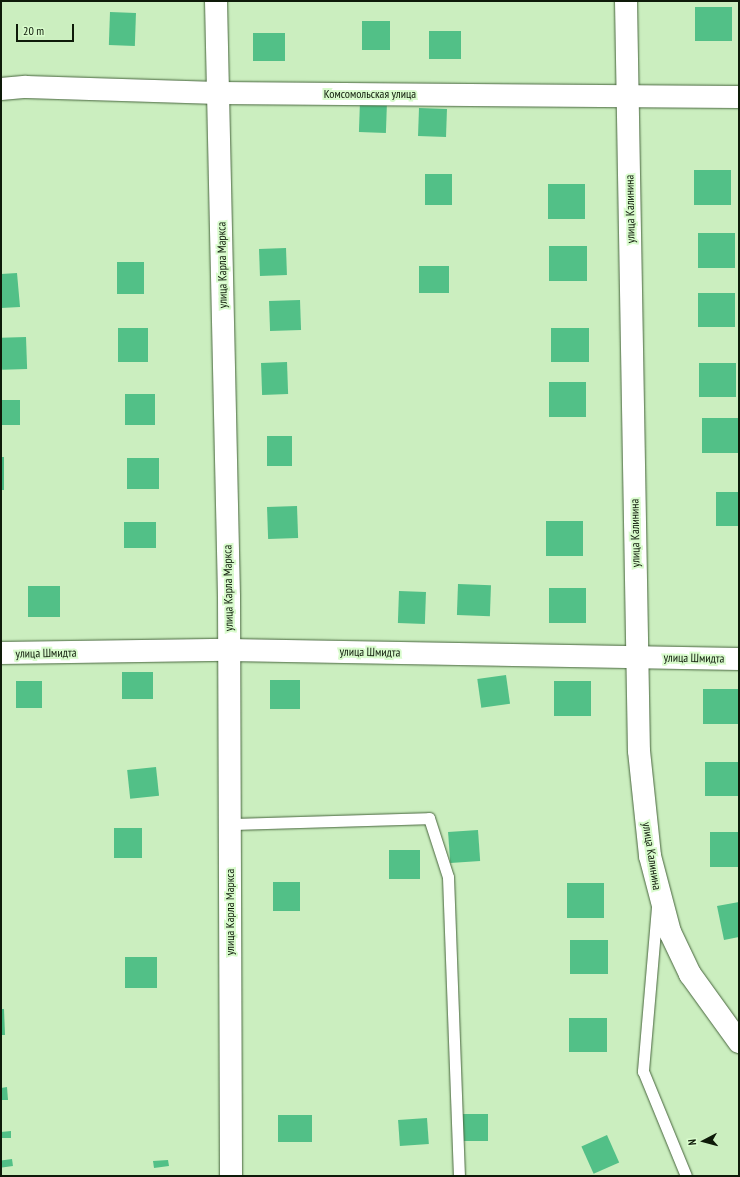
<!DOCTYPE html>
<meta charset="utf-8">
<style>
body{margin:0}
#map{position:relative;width:740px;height:1177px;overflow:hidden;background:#cbeebf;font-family:"PT Sans Narrow",sans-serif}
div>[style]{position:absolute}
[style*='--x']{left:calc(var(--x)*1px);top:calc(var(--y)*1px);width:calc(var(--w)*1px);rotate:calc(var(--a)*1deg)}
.building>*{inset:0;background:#52c087;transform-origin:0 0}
.roads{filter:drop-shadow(0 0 1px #47653d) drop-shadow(0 0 1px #47653d)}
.lane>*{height:11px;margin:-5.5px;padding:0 5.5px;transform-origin:5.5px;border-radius:5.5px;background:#fff}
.street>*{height:22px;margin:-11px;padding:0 11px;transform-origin:11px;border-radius:11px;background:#fff}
.secondary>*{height:22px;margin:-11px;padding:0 11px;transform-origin:11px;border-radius:11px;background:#fff}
span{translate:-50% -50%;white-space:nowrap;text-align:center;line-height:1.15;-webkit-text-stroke:4px #d8fbcc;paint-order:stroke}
.street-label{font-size:12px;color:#0e1a09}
.frame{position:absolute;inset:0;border:2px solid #0e1a09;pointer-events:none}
.north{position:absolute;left:684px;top:1121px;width:40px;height:40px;-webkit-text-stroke:3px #d8fbcc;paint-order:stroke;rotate:264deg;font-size:11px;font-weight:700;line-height:16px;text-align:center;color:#0e1a09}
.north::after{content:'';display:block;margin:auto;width:14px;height:18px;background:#0e1a09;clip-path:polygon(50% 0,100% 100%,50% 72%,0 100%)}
.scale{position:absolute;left:16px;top:24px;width:58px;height:18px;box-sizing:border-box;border:2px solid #0e1a09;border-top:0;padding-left:5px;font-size:12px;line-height:14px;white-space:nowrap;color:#0e1a09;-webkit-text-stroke:3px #d8fbcc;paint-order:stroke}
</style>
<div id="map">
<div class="building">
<div style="left:695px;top:7px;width:37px;height:34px"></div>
<div style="left:110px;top:12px;width:26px;height:33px;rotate:2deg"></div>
<div style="left:362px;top:21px;width:28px;height:29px"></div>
<div style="left:429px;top:31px;width:32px;height:28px"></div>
<div style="left:253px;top:33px;width:32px;height:28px"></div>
<div style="left:360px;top:101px;width:27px;height:31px;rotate:2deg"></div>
<div style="left:419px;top:108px;width:28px;height:28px;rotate:2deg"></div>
<div style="left:694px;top:170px;width:37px;height:35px"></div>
<div style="left:425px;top:174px;width:27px;height:31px"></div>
<div style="left:548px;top:184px;width:37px;height:35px"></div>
<div style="left:698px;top:233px;width:37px;height:35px"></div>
<div style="left:549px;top:246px;width:38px;height:35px"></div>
<div style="left:286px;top:248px;width:27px;height:27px;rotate:88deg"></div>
<div style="left:117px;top:262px;width:27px;height:32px"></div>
<div style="left:419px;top:266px;width:30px;height:27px"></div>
<div style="clip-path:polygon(17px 273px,20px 307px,1px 308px,1px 274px)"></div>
<div style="left:698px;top:293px;width:37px;height:34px"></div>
<div style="left:300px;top:300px;width:30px;height:31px;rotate:88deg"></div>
<div style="left:118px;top:328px;width:30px;height:34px"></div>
<div style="left:551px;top:328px;width:38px;height:34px"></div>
<div style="left:26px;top:337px;width:32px;height:25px;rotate:88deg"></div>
<div style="left:287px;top:362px;width:32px;height:26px;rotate:88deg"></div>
<div style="left:699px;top:363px;width:37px;height:34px"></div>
<div style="left:549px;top:382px;width:37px;height:35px"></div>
<div style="left:155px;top:394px;width:31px;height:30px;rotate:90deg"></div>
<div style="left:1px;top:400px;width:19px;height:25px"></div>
<div style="left:702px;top:418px;width:37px;height:35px"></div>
<div style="left:267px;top:436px;width:25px;height:30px"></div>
<div style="left:1px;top:457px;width:3px;height:33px"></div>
<div style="left:159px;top:458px;width:31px;height:32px;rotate:90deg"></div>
<div style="left:716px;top:492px;width:23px;height:34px"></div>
<div style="left:297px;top:506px;width:32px;height:30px;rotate:88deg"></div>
<div style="left:546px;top:521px;width:37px;height:35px"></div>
<div style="left:156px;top:522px;width:26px;height:32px;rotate:90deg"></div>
<div style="left:458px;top:584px;width:33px;height:31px;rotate:2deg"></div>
<div style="left:28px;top:586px;width:32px;height:31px"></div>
<div style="left:549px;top:588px;width:37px;height:35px"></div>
<div style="left:399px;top:591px;width:27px;height:32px;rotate:2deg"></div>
<div style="left:122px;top:672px;width:31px;height:27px"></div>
<div style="left:506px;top:675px;width:29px;height:29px;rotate:82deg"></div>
<div style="left:270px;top:680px;width:30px;height:29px"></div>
<div style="left:16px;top:681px;width:26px;height:27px"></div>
<div style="left:554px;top:681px;width:37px;height:35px"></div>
<div style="left:703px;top:689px;width:36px;height:35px"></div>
<div style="left:739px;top:762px;width:34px;height:34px;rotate:90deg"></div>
<div style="left:156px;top:767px;width:29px;height:29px;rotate:84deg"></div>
<div style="left:114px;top:828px;width:28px;height:30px"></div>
<div style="left:478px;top:830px;width:31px;height:30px;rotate:86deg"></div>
<div style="left:739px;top:832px;width:35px;height:29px;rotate:90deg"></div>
<div style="left:389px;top:850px;width:31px;height:29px"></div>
<div style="left:273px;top:882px;width:27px;height:29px"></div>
<div style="left:567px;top:883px;width:37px;height:35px"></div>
<div style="clip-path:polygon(739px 902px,739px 937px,724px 940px,717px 906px)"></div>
<div style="left:570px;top:940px;width:38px;height:34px"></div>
<div style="left:125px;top:957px;width:32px;height:31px"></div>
<div style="clip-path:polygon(1px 1009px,4px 1009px,5px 1035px,1px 1035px)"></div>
<div style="left:569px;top:1018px;width:38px;height:34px"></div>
<div style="clip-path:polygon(7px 1087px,8px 1100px,1px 1100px,1px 1088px)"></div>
<div style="left:462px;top:1114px;width:26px;height:27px"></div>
<div style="left:278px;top:1115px;width:34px;height:27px"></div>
<div style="left:427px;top:1118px;width:26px;height:29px;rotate:86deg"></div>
<div style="clip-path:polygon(11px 1131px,11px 1138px,1px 1138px,1px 1132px)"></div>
<div style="left:607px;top:1135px;width:30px;height:28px;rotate:66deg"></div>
<div style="left:12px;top:1159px;width:7px;height:11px;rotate:82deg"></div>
<div style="clip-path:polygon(168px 1160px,169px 1166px,154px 1168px,153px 1161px)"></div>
</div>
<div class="roads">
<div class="lane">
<div style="--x:230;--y:824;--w:199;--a:-1.7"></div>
<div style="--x:429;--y:818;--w:62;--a:72.1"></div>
<div style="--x:448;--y:877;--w:299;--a:87.9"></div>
<div style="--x:657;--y:907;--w:165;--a:94.9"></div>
<div style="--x:643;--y:1071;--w:113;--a:67.7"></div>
</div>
<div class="street">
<div style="--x:216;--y:1;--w:596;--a:88.75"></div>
<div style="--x:229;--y:597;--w:579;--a:89.8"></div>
<div style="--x:1;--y:89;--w:25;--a:-5"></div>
<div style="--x:26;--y:87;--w:192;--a:1.8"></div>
<div style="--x:218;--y:93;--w:521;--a:0.44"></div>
<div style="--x:1;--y:653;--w:228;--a:-0.8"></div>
<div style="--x:229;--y:650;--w:510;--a:1.01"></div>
</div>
<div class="secondary">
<div style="--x:626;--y:1;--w:750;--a:89.01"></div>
<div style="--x:639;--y:751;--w:106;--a:84"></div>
<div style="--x:650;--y:856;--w:79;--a:75.3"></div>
<div style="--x:670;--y:932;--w:47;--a:64.5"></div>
<div style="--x:690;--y:974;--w:84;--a:54.2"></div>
</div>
</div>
<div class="street-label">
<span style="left:370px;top:94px">Комсомольская улица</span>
<span style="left:630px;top:209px;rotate:-91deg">улица Калинина</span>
<span style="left:222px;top:265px;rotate:-91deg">улица Карла Маркса</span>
<span style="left:635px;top:533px;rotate:-91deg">улица Калинина</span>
<span style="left:228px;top:588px;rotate:-91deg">улица Карла Маркса</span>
<span style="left:370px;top:652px;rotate:1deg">улица Шмидта</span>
<span style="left:46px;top:653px;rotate:-1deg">улица Шмидта</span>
<span style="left:694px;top:658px;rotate:1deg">улица Шмидта</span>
<span style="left:652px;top:856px;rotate:81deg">улица Калинина</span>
<span style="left:230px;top:912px;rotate:-90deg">улица Карла Маркса</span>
</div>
<div class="frame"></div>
<div class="north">N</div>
<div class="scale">20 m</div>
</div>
